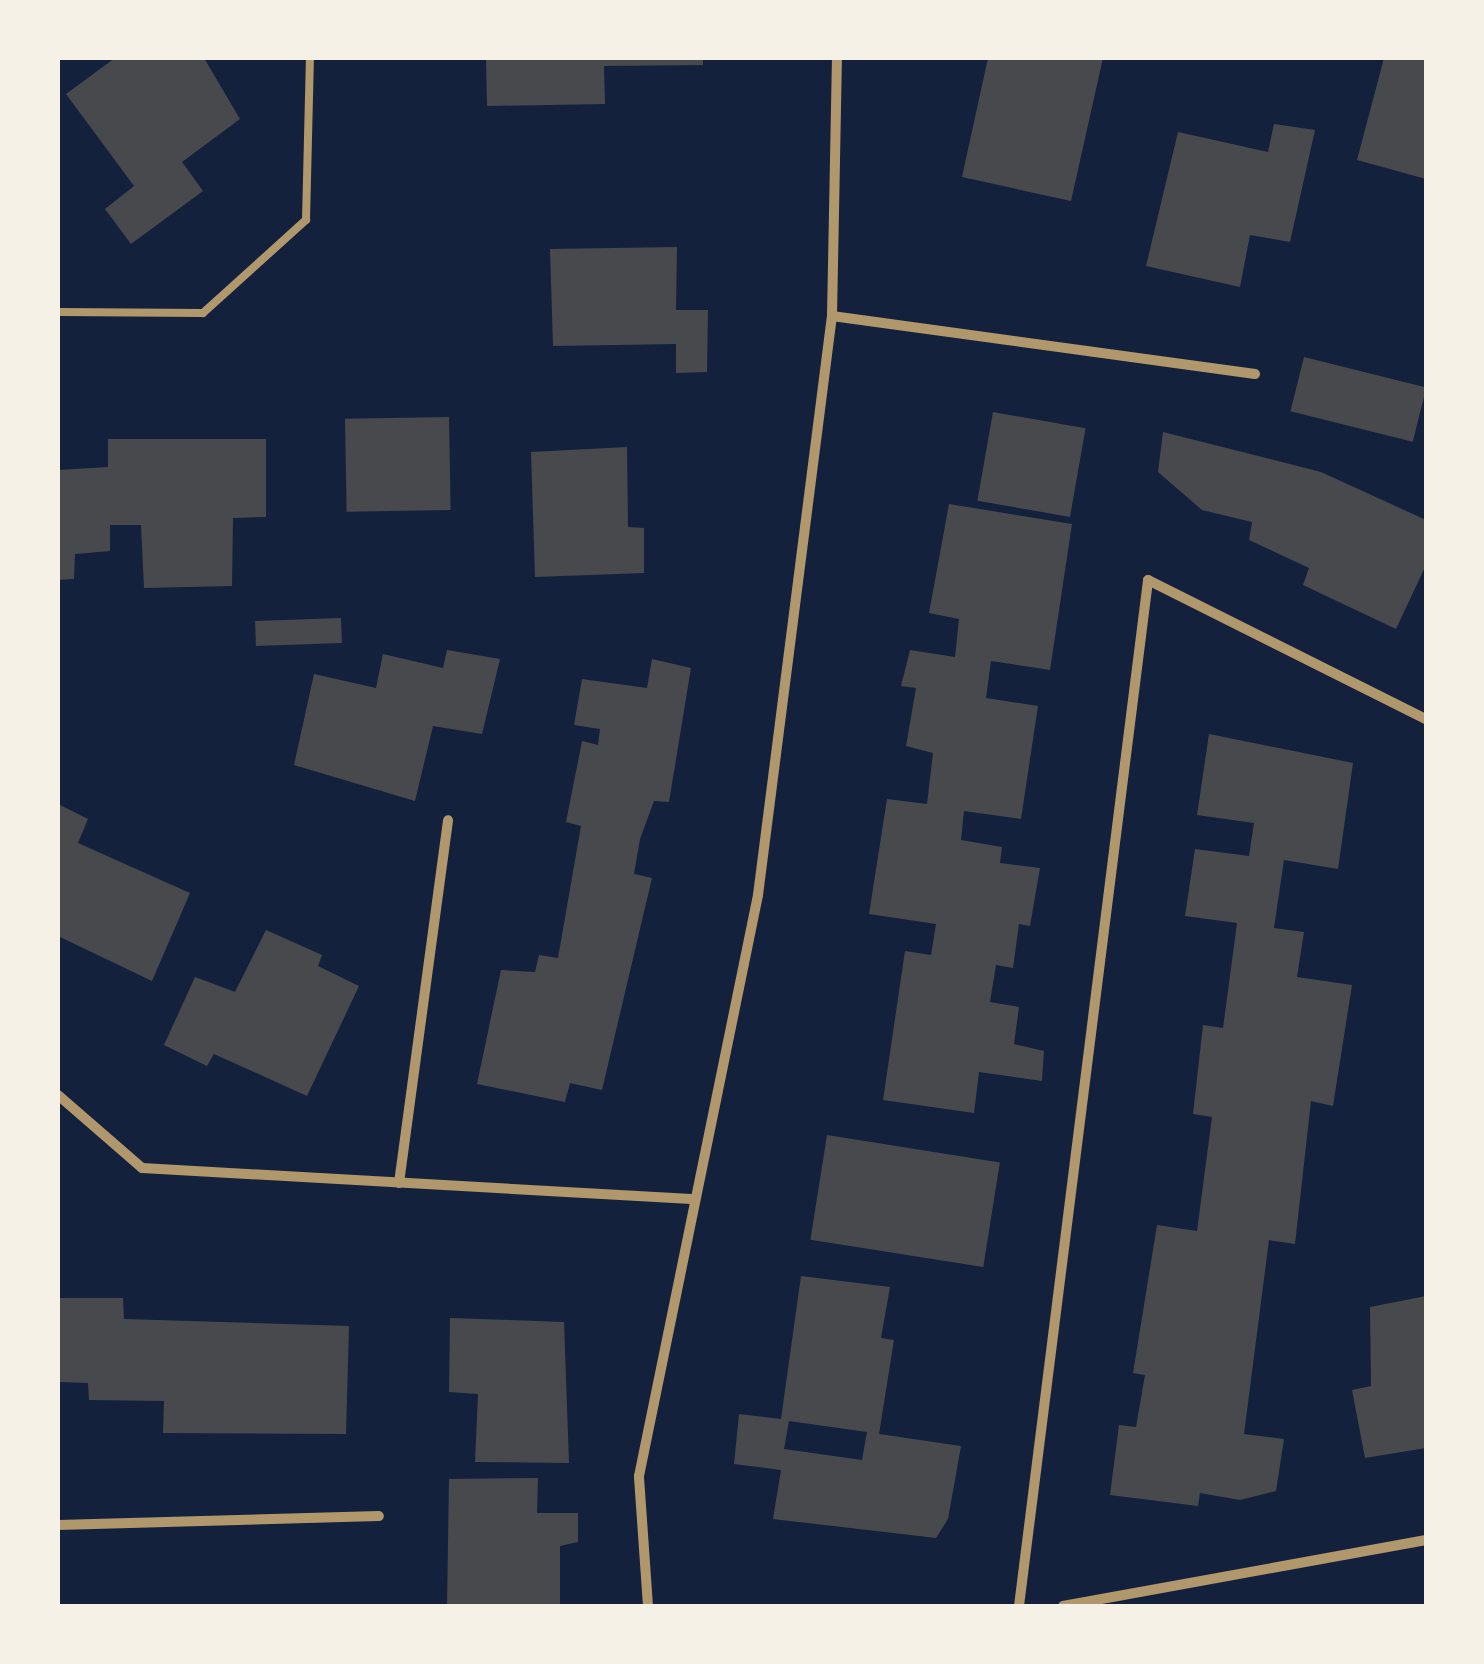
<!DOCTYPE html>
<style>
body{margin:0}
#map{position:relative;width:1484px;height:1664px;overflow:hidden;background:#14213d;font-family:"PT Serif",serif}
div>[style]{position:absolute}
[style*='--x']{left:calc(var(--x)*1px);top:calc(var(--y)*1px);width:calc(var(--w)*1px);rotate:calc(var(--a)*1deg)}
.building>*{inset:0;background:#48494c;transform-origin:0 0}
.service>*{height:8px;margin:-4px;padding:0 4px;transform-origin:4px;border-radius:4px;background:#b1986c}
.minor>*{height:10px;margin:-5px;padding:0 5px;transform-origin:5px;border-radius:5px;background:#b1986c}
span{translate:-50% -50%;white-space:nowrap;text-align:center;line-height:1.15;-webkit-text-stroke:8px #f6f1e7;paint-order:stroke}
.frame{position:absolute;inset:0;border:60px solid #f6f1e7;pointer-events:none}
</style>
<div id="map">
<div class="building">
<div style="clip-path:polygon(115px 58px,204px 58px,240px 119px,182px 162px,203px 191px,131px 244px,105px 209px,134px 186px,66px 94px)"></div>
<div style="clip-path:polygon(486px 58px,703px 58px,703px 65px,604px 66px,605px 104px,487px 106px)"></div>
<div style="clip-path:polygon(988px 58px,1103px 58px,1071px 201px,962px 177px)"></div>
<div style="clip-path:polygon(1384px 58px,1426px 58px,1426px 179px,1357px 160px)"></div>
<div style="clip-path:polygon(1274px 124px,1315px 130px,1290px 242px,1250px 235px,1240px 287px,1146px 266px,1178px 132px,1268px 152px)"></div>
<div style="clip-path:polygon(677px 247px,676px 310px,708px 310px,707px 372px,676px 373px,676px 344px,553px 346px,550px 249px)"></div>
<div style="left:1304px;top:357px;width:126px;height:56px;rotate:14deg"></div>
<div style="left:993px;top:412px;width:94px;height:90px;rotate:10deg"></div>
<div style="left:449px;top:417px;width:93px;height:104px;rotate:89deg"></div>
<div style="clip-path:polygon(1163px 432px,1321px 472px,1426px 520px,1426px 565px,1396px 629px,1303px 585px,1309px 568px,1249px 540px,1252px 522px,1202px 510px,1158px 472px)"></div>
<div style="clip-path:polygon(108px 439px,266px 439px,266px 517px,233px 518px,232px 586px,144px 588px,141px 525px,110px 525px,110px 551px,75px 554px,74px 579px,58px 580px,58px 470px,108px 467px)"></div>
<div style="clip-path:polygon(627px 447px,628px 527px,644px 528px,644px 573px,535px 577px,531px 452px)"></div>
<div style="clip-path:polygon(949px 504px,1072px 524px,1050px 670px,991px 661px,986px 698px,1038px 706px,1021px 819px,964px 811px,961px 840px,1002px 847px,1000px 863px,1040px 868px,1030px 926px,1019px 924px,1013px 968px,996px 965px,990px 1002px,1019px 1007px,1014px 1044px,1044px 1051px,1042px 1081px,979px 1072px,974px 1113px,883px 1100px,905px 951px,931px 955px,936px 924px,869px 914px,887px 799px,927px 804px,933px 753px,906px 746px,916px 688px,901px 686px,910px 650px,955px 657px,959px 619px,929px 613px)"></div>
<div style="left:341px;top:618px;width:25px;height:86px;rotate:88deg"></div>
<div style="clip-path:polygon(447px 650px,500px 659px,482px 734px,433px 726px,415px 801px,294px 765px,314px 674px,376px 688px,383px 654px,443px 668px)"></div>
<div style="clip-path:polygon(652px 659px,691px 668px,669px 802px,654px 801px,640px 839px,634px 874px,652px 878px,602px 1090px,570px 1083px,565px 1102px,477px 1084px,501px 970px,535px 972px,539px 955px,558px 958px,581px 826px,566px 822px,582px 741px,598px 745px,600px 729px,574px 725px,582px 679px,647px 688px)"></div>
<div style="clip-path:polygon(1209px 734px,1353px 763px,1338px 869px,1284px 860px,1274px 928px,1304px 932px,1297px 977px,1352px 985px,1333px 1106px,1311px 1101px,1295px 1244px,1269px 1240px,1244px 1434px,1284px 1439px,1276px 1491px,1240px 1500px,1200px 1493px,1198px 1506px,1110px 1495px,1119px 1425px,1136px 1427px,1145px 1375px,1133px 1373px,1157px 1225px,1197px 1231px,1212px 1117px,1193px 1114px,1203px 1025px,1223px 1028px,1237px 923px,1185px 916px,1195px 849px,1249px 856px,1254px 823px,1197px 815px)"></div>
<div style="clip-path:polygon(58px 804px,88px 819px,78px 843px,190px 893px,152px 981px,58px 936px)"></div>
<div style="clip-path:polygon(266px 930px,322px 955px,318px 966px,359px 986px,307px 1096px,214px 1054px,207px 1066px,164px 1045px,195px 977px,235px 992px)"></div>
<div style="left:827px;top:1135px;width:175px;height:106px;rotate:9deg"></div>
<div style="clip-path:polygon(evenodd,801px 1276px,890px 1287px,881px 1338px,894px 1340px,879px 1434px,961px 1446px,948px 1519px,936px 1538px,773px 1519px,781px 1470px,734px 1464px,739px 1414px,781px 1419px,801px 1276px,789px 1421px,867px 1432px,862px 1460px,784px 1449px,789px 1421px)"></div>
<div style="clip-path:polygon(1426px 1296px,1426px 1448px,1365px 1458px,1352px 1390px,1371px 1386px,1370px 1307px)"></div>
<div style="clip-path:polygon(58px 1298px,123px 1298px,124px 1319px,349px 1326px,346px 1434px,163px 1433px,164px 1401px,89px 1400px,88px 1383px,58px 1382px)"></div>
<div style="clip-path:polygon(450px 1318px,564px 1322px,569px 1463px,475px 1462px,478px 1394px,449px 1392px)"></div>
<div style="clip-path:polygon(538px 1478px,537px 1513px,578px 1513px,578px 1542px,560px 1546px,560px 1606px,447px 1606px,449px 1479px)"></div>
</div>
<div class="service">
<div style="--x:58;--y:312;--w:145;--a:0.4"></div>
<div style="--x:203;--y:313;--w:139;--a:-42.1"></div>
<div style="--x:306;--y:220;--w:162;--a:-88.6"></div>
</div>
<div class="minor">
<div style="--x:832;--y:316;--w:427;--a:7.8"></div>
<div style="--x:58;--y:1095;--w:111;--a:41"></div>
<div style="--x:142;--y:1168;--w:550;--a:3.23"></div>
<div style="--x:399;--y:1183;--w:366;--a:-82.3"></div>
<div style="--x:58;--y:1525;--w:321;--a:-1.6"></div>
<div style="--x:648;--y:1606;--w:130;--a:-94"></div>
<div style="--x:639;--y:1476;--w:593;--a:-78.42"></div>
<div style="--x:758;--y:895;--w:584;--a:-82.72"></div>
<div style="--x:832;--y:316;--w:258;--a:-88.9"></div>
<div style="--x:1019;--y:1606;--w:1034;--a:-82.83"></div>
<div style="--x:1148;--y:580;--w:311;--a:26.6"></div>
<div style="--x:1063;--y:1606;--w:369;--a:-10.3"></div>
</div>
<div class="frame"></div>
</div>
